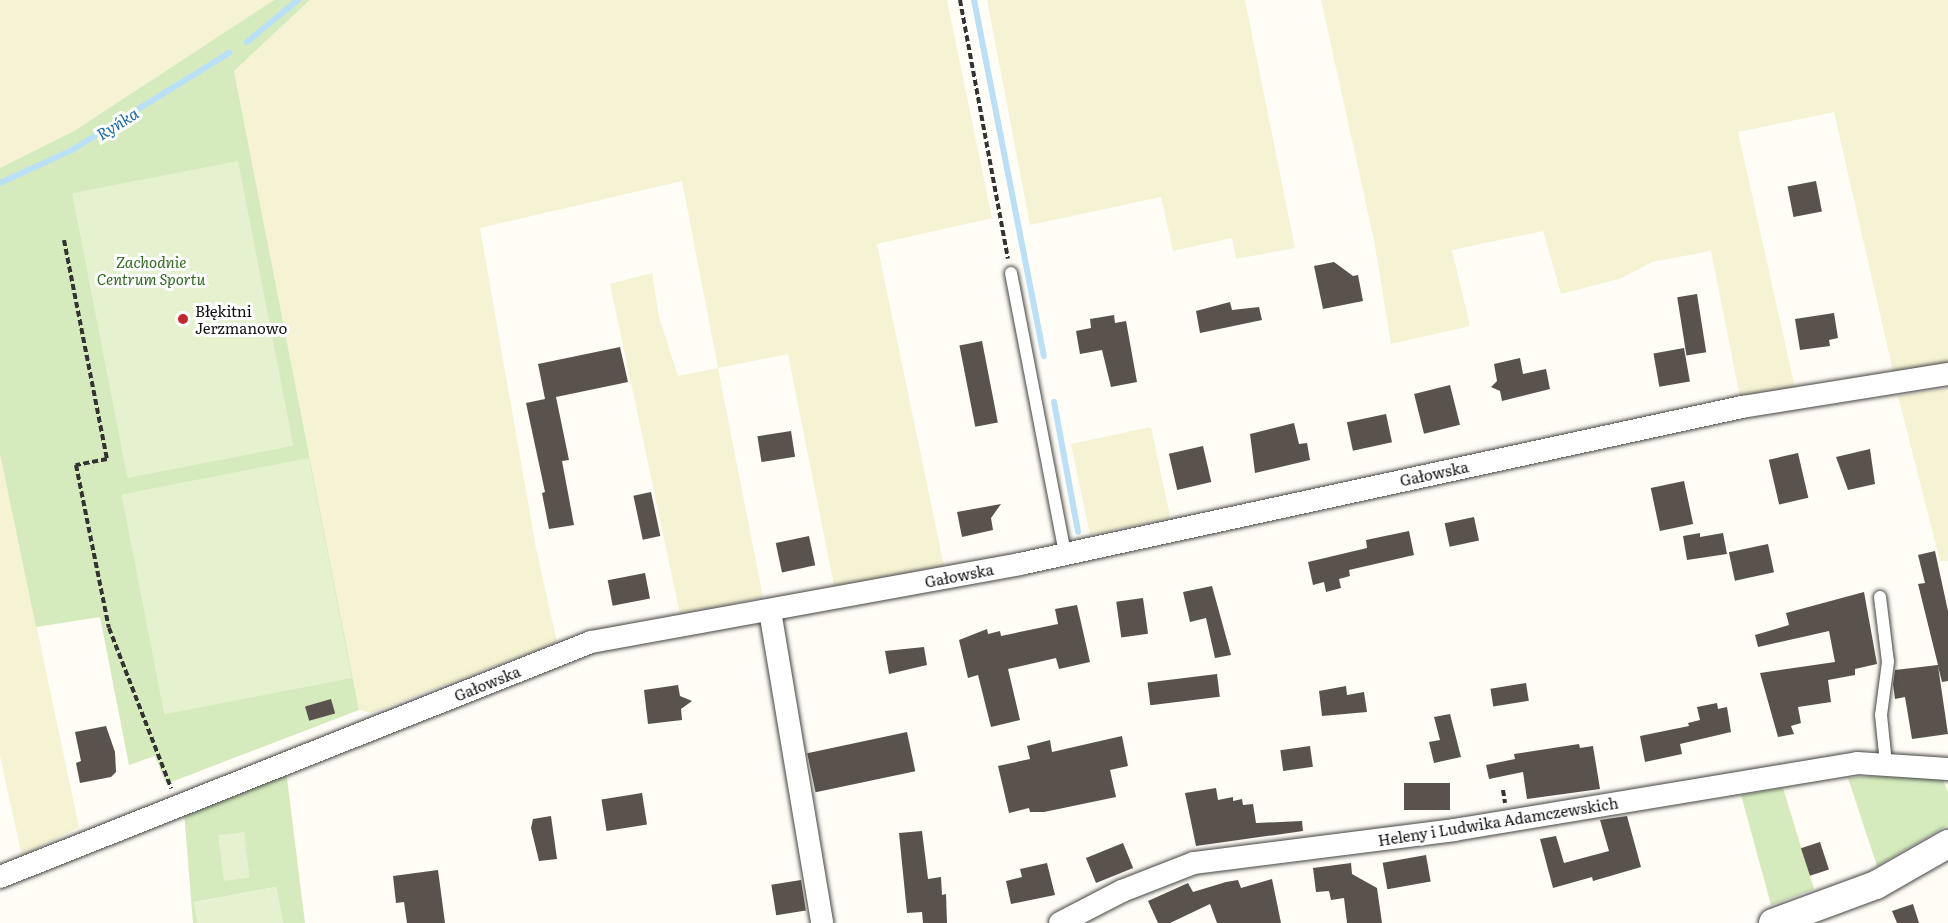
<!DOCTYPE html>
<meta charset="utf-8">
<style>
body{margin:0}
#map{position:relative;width:1948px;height:923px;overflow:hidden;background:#fffdf5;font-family:Literata,serif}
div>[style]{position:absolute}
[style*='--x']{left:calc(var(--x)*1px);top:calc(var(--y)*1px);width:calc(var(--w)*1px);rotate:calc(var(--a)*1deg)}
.farmland>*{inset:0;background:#f6f3d4;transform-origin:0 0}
.green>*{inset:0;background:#d5ebbd}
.pitch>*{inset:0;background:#e6f2cf;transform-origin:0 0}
.stream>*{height:6px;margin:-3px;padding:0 3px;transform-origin:3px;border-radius:3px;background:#b9e0f7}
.building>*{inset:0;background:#5a524d;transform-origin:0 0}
.path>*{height:4px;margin-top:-2px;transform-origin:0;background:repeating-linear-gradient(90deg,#333 0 6px,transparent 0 9px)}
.roads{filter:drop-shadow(0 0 2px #444) drop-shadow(0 0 2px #444)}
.service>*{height:12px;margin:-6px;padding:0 6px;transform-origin:6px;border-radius:6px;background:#fff}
.minor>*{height:22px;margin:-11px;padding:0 11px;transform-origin:11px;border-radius:11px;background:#fff}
.tertiary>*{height:28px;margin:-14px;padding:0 14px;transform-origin:14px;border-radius:14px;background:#fff}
.dots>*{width:16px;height:16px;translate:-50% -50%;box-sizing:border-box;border:3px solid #fff;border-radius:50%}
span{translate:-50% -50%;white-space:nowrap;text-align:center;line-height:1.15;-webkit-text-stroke:6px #fff;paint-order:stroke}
.park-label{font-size:15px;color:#2f6b1f;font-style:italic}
.poi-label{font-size:15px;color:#111}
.left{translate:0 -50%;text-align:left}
.street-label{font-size:15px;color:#111}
.water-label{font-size:16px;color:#1768a6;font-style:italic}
</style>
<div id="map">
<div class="farmland">
<div style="clip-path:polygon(0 0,274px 0,74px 131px,0 168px)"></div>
<div style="clip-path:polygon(310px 0,947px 0,992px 218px,877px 244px,944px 566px,834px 586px,788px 354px,718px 368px,763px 597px,680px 614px,610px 284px,652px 273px,659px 317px,678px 376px,718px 368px,682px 181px,480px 228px,536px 548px,557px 642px,371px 713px,359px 710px,234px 71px)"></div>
<div style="clip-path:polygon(987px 0,1245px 0,1295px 248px,1236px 259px,1232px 238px,1173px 251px,1161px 197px,1030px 225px)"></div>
<div style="clip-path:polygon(1321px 0,1948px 0,1948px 363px,1893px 371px,1834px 112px,1738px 132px,1795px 388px,1740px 397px,1711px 251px,1652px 262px,1622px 278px,1561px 294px,1543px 231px,1452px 250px,1470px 326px,1391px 344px,1374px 240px)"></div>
<div style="clip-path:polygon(1948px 388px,1948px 561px,1940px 561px,1898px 396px)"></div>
<div style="left:1151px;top:427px;width:93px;height:82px;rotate:78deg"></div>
<div style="clip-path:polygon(0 454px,79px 827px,22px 856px,0 756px)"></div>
</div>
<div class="green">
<div style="clip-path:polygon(274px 0,310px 0,234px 71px,359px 710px,166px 784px,155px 756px,129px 765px,100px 617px,36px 627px,0 454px,0 168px,74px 131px)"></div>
<div style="clip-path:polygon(286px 770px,305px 923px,283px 923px,276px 887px,194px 902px,198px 923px,193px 923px,184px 812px)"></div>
<div style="clip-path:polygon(1870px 776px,1942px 778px,1948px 792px,1948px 825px,1877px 866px,1848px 778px)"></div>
<div style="clip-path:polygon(1783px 788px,1814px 889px,1771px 905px,1741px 795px)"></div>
</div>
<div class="pitch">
<div style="left:238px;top:161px;width:290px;height:169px;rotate:79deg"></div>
<div style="left:309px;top:458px;width:224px;height:191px;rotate:79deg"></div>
<div style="left:244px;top:832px;width:46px;height:26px;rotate:83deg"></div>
<div style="clip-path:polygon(276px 887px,283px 923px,198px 923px,194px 902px)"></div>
</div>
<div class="stream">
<div style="--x:974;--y:0;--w:363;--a:78.9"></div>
<div style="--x:247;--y:42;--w:66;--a:-39.5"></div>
<div style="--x:0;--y:183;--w:79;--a:-24.6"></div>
<div style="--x:72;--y:150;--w:185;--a:-31.7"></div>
<div style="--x:1054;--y:402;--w:132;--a:79.5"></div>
</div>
<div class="building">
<div style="left:1816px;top:181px;width:31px;height:29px;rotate:79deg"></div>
<div style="clip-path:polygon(1334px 262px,1353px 276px,1358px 275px,1363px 301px,1323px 309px,1314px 266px)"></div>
<div style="left:1697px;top:294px;width:59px;height:20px;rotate:81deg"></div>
<div style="clip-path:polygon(1230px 302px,1232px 310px,1259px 307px,1262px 320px,1200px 333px,1196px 311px)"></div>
<div style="clip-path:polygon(1834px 313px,1838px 338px,1829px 340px,1830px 346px,1800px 350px,1795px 319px)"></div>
<div style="clip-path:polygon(1114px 315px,1115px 323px,1126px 321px,1137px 382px,1111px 387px,1102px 350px,1080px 354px,1076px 331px,1091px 328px,1090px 319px)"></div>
<div style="left:982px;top:341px;width:83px;height:23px;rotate:79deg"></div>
<div style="clip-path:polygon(620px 347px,628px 382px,556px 397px,569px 460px,562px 461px,574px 525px,549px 529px,542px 493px,545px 492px,526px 403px,545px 399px,538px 364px)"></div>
<div style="left:1684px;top:348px;width:34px;height:31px;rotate:80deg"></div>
<div style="clip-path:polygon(1520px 358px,1523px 374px,1546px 369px,1550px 389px,1502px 401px,1500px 391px,1491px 387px,1497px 381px,1494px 364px)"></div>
<div style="left:1450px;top:385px;width:41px;height:37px;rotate:76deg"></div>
<div style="left:1386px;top:414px;width:29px;height:40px;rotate:78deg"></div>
<div style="clip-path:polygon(1294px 423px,1299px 444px,1307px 443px,1310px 460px,1255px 473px,1250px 434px)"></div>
<div style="left:791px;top:431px;width:26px;height:34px;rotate:81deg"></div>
<div style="left:1203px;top:446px;width:37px;height:35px;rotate:77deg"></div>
<div style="clip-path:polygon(1870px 449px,1875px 484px,1848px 490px,1836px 457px)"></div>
<div style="left:1798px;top:453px;width:46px;height:30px;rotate:77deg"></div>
<div style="left:1684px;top:481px;width:44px;height:34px;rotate:78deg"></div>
<div style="left:651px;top:492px;width:45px;height:18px;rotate:78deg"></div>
<div style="clip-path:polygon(1001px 504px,991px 518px,993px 530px,962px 537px,957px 512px)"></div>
<div style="left:1474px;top:517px;width:24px;height:30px;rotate:78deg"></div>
<div style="clip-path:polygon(1409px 531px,1414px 555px,1349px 570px,1350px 576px,1339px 579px,1341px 588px,1326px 592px,1324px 582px,1313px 585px,1308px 562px,1367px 548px,1366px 540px)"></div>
<div style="clip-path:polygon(1700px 533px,1700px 537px,1723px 533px,1727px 554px,1687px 560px,1683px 536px)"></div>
<div style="left:809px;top:536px;width:30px;height:34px;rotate:78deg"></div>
<div style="left:1768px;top:544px;width:29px;height:40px;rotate:78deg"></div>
<div style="clip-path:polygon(1935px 551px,1948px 611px,1948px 681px,1942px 682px,1938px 666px,1948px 734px,1912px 739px,1905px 697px,1895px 699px,1893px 684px,1895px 670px,1938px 665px,1918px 584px,1925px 583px,1918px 555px)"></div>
<div style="left:645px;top:573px;width:26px;height:38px;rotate:79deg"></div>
<div style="clip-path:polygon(1212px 586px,1231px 655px,1215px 658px,1206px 618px,1190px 622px,1183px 592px)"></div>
<div style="clip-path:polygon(1864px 592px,1877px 664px,1855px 669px,1855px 675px,1828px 680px,1831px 702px,1798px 707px,1801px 723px,1791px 726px,1794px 734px,1778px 737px,1760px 673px,1835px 662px,1829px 631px,1758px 647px,1755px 635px,1789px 625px,1786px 613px)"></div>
<div style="left:1143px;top:598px;width:36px;height:27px;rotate:82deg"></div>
<div style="clip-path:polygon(1077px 605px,1090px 662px,1059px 669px,1056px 658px,1008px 669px,1020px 720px,991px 727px,978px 675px,968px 678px,959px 640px,987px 629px,988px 634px,1000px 631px,1001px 636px,1058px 624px,1055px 609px)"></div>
<div style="clip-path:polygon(924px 647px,927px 665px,889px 674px,885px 651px)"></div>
<div style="left:1217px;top:674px;width:23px;height:70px;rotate:83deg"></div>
<div style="left:1526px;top:683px;width:18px;height:36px;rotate:81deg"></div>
<div style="clip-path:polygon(678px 685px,680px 696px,692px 701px,681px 709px,682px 720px,648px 724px,644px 690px)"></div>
<div style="clip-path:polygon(1346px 686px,1347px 695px,1364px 692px,1367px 712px,1322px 716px,1319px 691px)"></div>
<div style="left:331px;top:699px;width:15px;height:27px;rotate:74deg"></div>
<div style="clip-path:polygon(1717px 703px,1718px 709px,1727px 707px,1731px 732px,1680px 744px,1682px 754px,1645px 762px,1640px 736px,1689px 726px,1688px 723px,1700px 720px,1697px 707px)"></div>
<div style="clip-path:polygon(1450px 714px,1461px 757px,1434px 763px,1429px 742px,1440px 740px,1434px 717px)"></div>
<div style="clip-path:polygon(106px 726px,115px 752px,116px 772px,111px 777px,80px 783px,76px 763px,81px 761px,75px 732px)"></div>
<div style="left:907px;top:732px;width:40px;height:102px;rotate:78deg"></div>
<div style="clip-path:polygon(1122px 736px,1128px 766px,1110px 770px,1116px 797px,1044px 812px,1030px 812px,1029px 808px,1009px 813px,998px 766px,1030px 759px,1027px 746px,1050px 740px,1052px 752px)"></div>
<div style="clip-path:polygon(1579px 744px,1580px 748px,1593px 746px,1600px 789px,1527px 799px,1523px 772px,1489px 779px,1486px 765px,1515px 759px,1514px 754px)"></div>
<div style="left:1310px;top:746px;width:21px;height:30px;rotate:82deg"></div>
<div style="left:1450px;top:783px;width:27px;height:46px;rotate:90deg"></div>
<div style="clip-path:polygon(1216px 788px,1218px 800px,1233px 797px,1233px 801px,1242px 799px,1243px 805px,1253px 804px,1256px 823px,1302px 821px,1303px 831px,1196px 846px,1185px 793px)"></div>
<div style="left:642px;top:793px;width:32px;height:41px;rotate:81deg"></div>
<div style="clip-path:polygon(551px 816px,557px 859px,539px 861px,531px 828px,533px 819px)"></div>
<div style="clip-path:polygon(1627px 816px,1641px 867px,1593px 881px,1592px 877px,1553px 888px,1540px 839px,1556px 836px,1564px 863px,1609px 851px,1600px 820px)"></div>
<div style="clip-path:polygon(922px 831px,928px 879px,941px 877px,942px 895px,946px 894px,947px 923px,923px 923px,922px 912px,907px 913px,899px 833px)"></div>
<div style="left:1820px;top:842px;width:29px;height:20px;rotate:72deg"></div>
<div style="left:1123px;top:843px;width:27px;height:40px;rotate:68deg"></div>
<div style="left:1426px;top:855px;width:27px;height:44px;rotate:80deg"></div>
<div style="clip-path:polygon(1047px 863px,1055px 895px,1011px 904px,1006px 881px,1022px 877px,1020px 869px)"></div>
<div style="clip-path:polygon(1351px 863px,1352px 874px,1377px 888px,1382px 923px,1347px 923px,1344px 898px,1331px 900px,1329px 891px,1316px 892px,1313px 868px)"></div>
<div style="clip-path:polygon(438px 870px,445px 923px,407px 923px,404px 902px,396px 903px,393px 876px)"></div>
<div style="clip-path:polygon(1272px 879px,1281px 923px,1217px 923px,1210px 904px,1170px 923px,1158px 923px,1148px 901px,1188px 883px,1193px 892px,1226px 882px,1238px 880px,1241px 888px)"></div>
<div style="left:801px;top:880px;width:31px;height:30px;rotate:81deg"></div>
<div style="clip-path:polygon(1913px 904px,1919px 923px,1897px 923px,1892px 911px)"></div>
</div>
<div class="path">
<div style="--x:960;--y:0;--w:263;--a:79.5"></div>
<div style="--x:64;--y:240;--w:223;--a:78.9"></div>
<div style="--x:107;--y:459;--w:32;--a:169"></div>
<div style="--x:76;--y:465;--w:166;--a:78.6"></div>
<div style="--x:109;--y:628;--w:172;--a:68.8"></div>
<div style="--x:1503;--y:790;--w:13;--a:81"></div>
</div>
<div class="roads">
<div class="service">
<div style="--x:1011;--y:273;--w:286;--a:79.1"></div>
<div style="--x:1880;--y:597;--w:65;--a:83"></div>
<div style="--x:1888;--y:662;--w:53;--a:97.5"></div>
<div style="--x:1881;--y:715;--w:48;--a:84.1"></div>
</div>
<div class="minor">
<div style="--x:770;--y:611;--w:316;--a:80.5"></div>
<div style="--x:0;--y:877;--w:636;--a:-21.68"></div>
<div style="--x:591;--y:642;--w:436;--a:-10.3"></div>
<div style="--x:1020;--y:564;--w:739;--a:-12.27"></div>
<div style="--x:1742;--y:407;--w:209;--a:-9.1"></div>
<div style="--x:1060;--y:923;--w:70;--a:-27.3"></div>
<div style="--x:1122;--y:891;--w:77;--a:-21.3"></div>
<div style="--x:1194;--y:863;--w:262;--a:-7.2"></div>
<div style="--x:1454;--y:830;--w:409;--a:-9.4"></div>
<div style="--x:1857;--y:763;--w:91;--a:3.8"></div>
</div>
<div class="tertiary">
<div style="--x:1773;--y:923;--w:110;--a:-20.3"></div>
<div style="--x:1876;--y:885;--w:83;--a:-29.7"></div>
</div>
</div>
<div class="dots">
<div style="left:183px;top:319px;background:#c4262e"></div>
</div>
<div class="park-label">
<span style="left:151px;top:270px">Zachodnie<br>Centrum Sportu</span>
</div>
<div class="poi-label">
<span class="left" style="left:195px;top:319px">Błękitni<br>Jerzmanowo</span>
</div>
<div class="street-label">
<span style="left:1434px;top:473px;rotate:-12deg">Gałowska</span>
<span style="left:959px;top:575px;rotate:-11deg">Gałowska</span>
<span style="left:487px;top:683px;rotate:-22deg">Gałowska</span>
<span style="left:1498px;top:821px;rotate:-9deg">Heleny i Ludwika Adamczewskich</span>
</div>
<div class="water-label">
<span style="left:117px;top:123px;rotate:-32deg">Ryńka</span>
</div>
</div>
